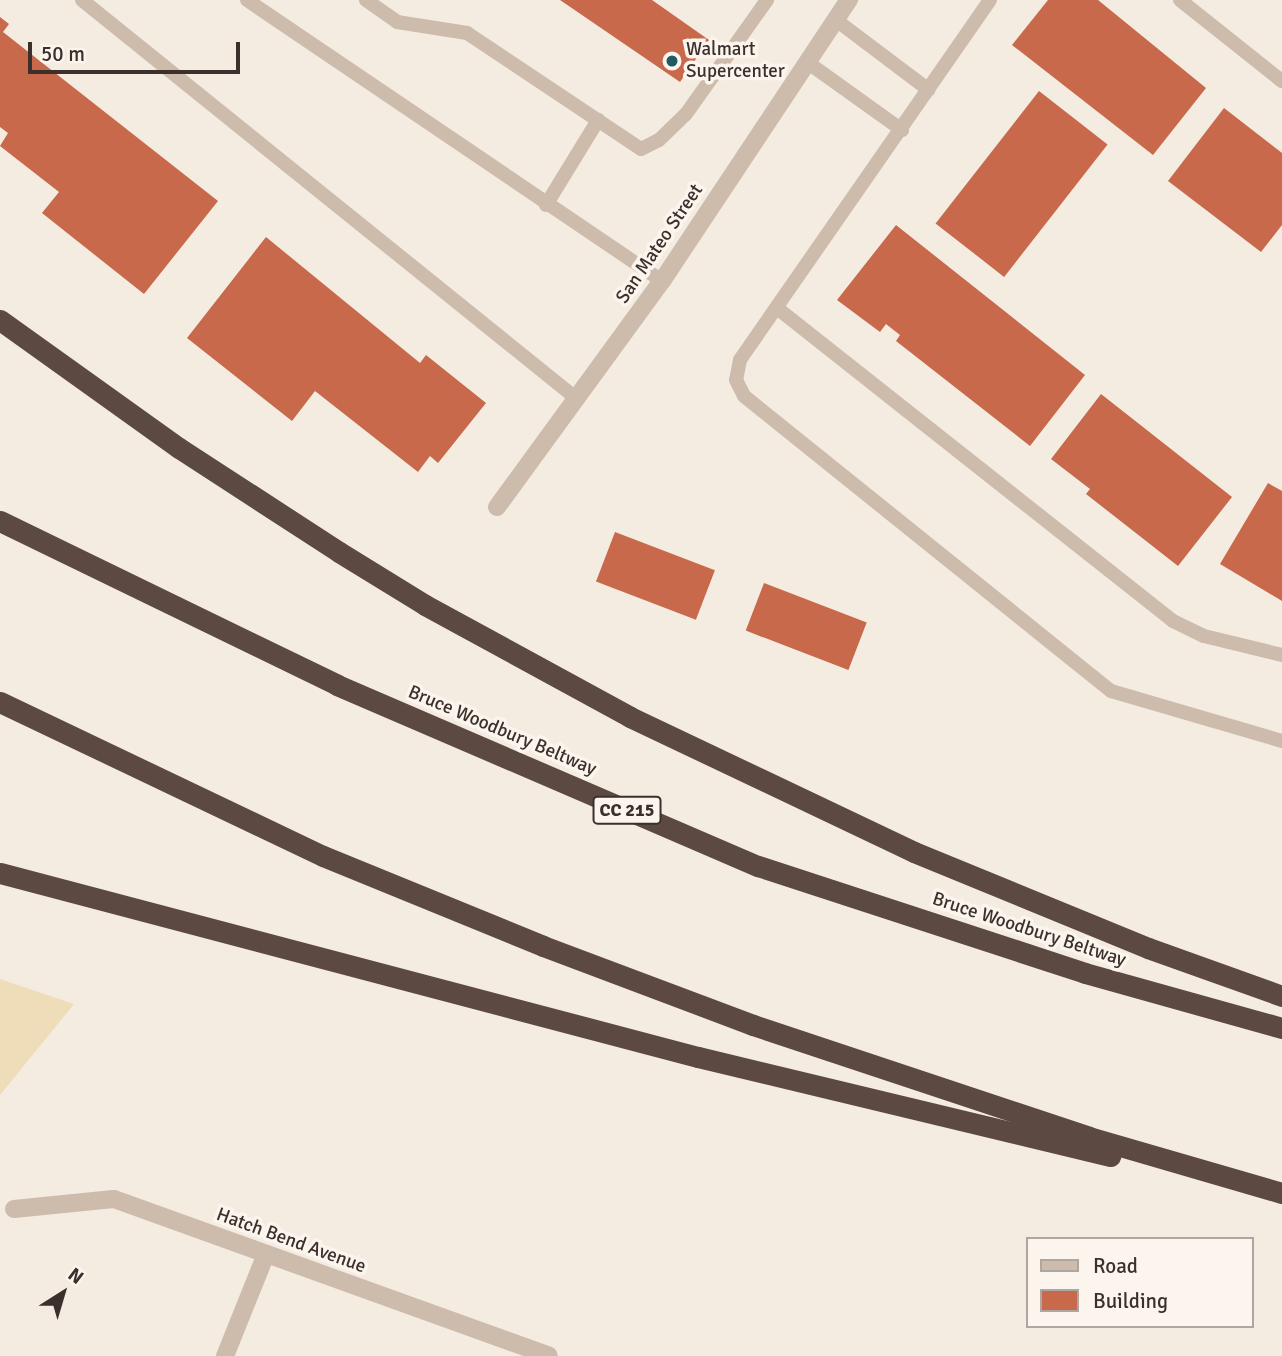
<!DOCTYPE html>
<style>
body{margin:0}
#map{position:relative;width:1282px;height:1356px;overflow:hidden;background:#f4ebe1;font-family:Signika,sans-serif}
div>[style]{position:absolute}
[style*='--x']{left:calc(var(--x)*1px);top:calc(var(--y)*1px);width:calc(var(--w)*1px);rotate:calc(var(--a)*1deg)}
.sand>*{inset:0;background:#efdcb8}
.building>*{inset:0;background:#c8694b;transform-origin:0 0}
.lane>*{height:14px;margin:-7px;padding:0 7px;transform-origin:7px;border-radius:7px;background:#cdbbac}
.street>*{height:18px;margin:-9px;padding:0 9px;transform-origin:9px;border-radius:9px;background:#cdbbac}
.highway>*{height:21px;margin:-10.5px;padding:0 10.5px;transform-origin:10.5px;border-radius:10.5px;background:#5c4a42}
.dots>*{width:19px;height:19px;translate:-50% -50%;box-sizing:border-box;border:4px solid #fbf5ee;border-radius:50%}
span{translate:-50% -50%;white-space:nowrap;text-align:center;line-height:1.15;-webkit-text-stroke:7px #fbf5ee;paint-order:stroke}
.shield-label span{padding:2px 5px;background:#fbf5ee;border:2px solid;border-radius:5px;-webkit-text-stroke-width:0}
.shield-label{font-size:18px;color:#3b302b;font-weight:700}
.poi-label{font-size:19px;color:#3b302b}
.left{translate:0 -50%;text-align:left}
.street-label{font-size:19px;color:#3b302b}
.legend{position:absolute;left:1026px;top:1237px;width:228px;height:91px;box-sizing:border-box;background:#fbf5ee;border:2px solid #aea6a0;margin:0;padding:9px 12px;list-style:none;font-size:21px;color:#3b302b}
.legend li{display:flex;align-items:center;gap:14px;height:35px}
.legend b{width:35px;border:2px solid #aea6a0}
.north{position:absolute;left:28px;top:1258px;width:70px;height:70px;-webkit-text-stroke:5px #fbf5ee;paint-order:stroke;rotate:37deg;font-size:19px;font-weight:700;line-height:28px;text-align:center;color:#3b302b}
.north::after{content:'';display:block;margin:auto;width:24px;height:32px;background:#3b302b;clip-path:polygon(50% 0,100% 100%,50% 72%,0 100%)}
.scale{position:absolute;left:28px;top:42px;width:212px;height:32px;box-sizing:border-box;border:4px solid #3b302b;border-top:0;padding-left:9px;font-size:21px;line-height:24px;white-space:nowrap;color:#3b302b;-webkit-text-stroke:5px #fbf5ee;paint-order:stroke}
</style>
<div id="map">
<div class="sand">
<div style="clip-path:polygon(0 979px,74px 1004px,0 1095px)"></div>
</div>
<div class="building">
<div style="clip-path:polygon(560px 0,652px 0,709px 40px,680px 82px)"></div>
<div style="clip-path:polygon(1048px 0,1098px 0,1206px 88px,1153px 155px,1012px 45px)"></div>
<div style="clip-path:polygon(0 17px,9px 24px,3px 32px,218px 201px,144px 294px,42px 213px,59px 192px,0 146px,8px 133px,0 127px)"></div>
<div style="left:1039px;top:91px;width:87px;height:168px;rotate:38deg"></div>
<div style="clip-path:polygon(1224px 108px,1282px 153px,1282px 225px,1261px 252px,1168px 181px)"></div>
<div style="clip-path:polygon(896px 225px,1085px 375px,1030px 446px,896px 341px,900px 335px,886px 324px,880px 332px,837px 300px)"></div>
<div style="clip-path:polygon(266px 237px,420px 363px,426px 355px,486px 403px,438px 463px,430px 456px,418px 472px,315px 391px,292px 421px,187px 338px)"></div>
<div style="clip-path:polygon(1101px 394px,1232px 497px,1178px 566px,1086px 494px,1090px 489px,1051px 459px)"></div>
<div style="clip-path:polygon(1268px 483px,1282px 491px,1282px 601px,1220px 564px)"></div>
<div style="left:615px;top:532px;width:107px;height:53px;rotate:21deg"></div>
<div style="left:764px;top:583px;width:110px;height:51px;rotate:21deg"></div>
</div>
<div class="lane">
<div style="--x:82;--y:0;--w:636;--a:38.87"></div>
<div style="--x:247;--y:0;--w:501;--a:34.1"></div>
<div style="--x:366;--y:0;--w:38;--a:35"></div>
<div style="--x:397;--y:22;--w:71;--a:8.9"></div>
<div style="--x:467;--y:33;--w:209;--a:33.7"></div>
<div style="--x:641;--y:149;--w:20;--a:-27"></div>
<div style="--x:659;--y:140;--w:37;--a:-44"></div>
<div style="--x:686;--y:114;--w:140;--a:-54.6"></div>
<div style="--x:990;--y:0;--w:438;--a:124.8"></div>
<div style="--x:740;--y:360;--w:20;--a:101"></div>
<div style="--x:736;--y:380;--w:18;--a:63"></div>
<div style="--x:744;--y:396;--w:471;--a:38.8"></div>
<div style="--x:1111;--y:691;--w:178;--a:16.3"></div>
<div style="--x:1180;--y:0;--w:130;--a:38.5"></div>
<div style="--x:836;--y:20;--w:116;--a:37"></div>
<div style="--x:807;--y:62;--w:117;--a:35.6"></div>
<div style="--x:546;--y:205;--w:100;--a:-58.5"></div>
<div style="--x:777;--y:308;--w:505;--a:38.32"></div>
<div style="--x:1173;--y:621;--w:34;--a:26"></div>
<div style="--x:1204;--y:636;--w:80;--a:13.7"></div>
</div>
<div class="street">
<div style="--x:497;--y:507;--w:280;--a:-53.9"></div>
<div style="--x:662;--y:281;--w:338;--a:-56.4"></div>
<div style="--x:14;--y:1209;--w:100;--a:-5.7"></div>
<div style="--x:114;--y:1199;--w:462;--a:19.8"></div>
<div style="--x:225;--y:1356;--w:110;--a:-68.1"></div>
</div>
<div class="highway">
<div style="--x:0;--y:320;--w:220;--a:35.6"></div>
<div style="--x:179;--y:448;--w:191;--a:33"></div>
<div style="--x:339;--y:552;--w:101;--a:31.6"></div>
<div style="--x:425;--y:605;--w:234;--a:28.6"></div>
<div style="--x:630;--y:717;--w:314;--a:25.4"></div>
<div style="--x:914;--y:852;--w:253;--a:22.3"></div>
<div style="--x:1148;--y:948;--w:142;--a:19.7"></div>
<div style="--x:0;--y:521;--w:375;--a:25.9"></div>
<div style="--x:337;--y:685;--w:458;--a:23.3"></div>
<div style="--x:758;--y:866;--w:344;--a:18.1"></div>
<div style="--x:1085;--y:973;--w:205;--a:15.6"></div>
<div style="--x:0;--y:702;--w:358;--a:25.5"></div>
<div style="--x:323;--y:856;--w:238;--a:22.2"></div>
<div style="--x:543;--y:946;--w:224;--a:20.6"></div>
<div style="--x:753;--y:1025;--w:354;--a:18.4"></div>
<div style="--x:1089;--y:1137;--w:201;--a:16.2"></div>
<div style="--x:0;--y:873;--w:722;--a:14.77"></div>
<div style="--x:698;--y:1057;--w:424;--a:13.5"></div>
</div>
<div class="dots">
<div style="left:672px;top:61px;background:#1f5a5e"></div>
</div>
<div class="shield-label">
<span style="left:627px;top:810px">CC 215</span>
</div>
<div class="poi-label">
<span class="left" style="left:686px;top:61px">Walmart<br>Supercenter</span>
</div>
<div class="street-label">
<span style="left:660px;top:244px;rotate:-56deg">San Mateo Street</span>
<span style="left:502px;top:731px;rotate:23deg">Bruce Woodbury Beltway</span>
<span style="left:1029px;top:930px;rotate:18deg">Bruce Woodbury Beltway</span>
<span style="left:291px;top:1241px;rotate:20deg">Hatch Bend Avenue</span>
</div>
<ul class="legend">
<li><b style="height:9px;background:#cdbbac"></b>Road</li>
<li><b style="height:19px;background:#c8694b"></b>Building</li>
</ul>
<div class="north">N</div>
<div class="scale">50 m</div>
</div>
